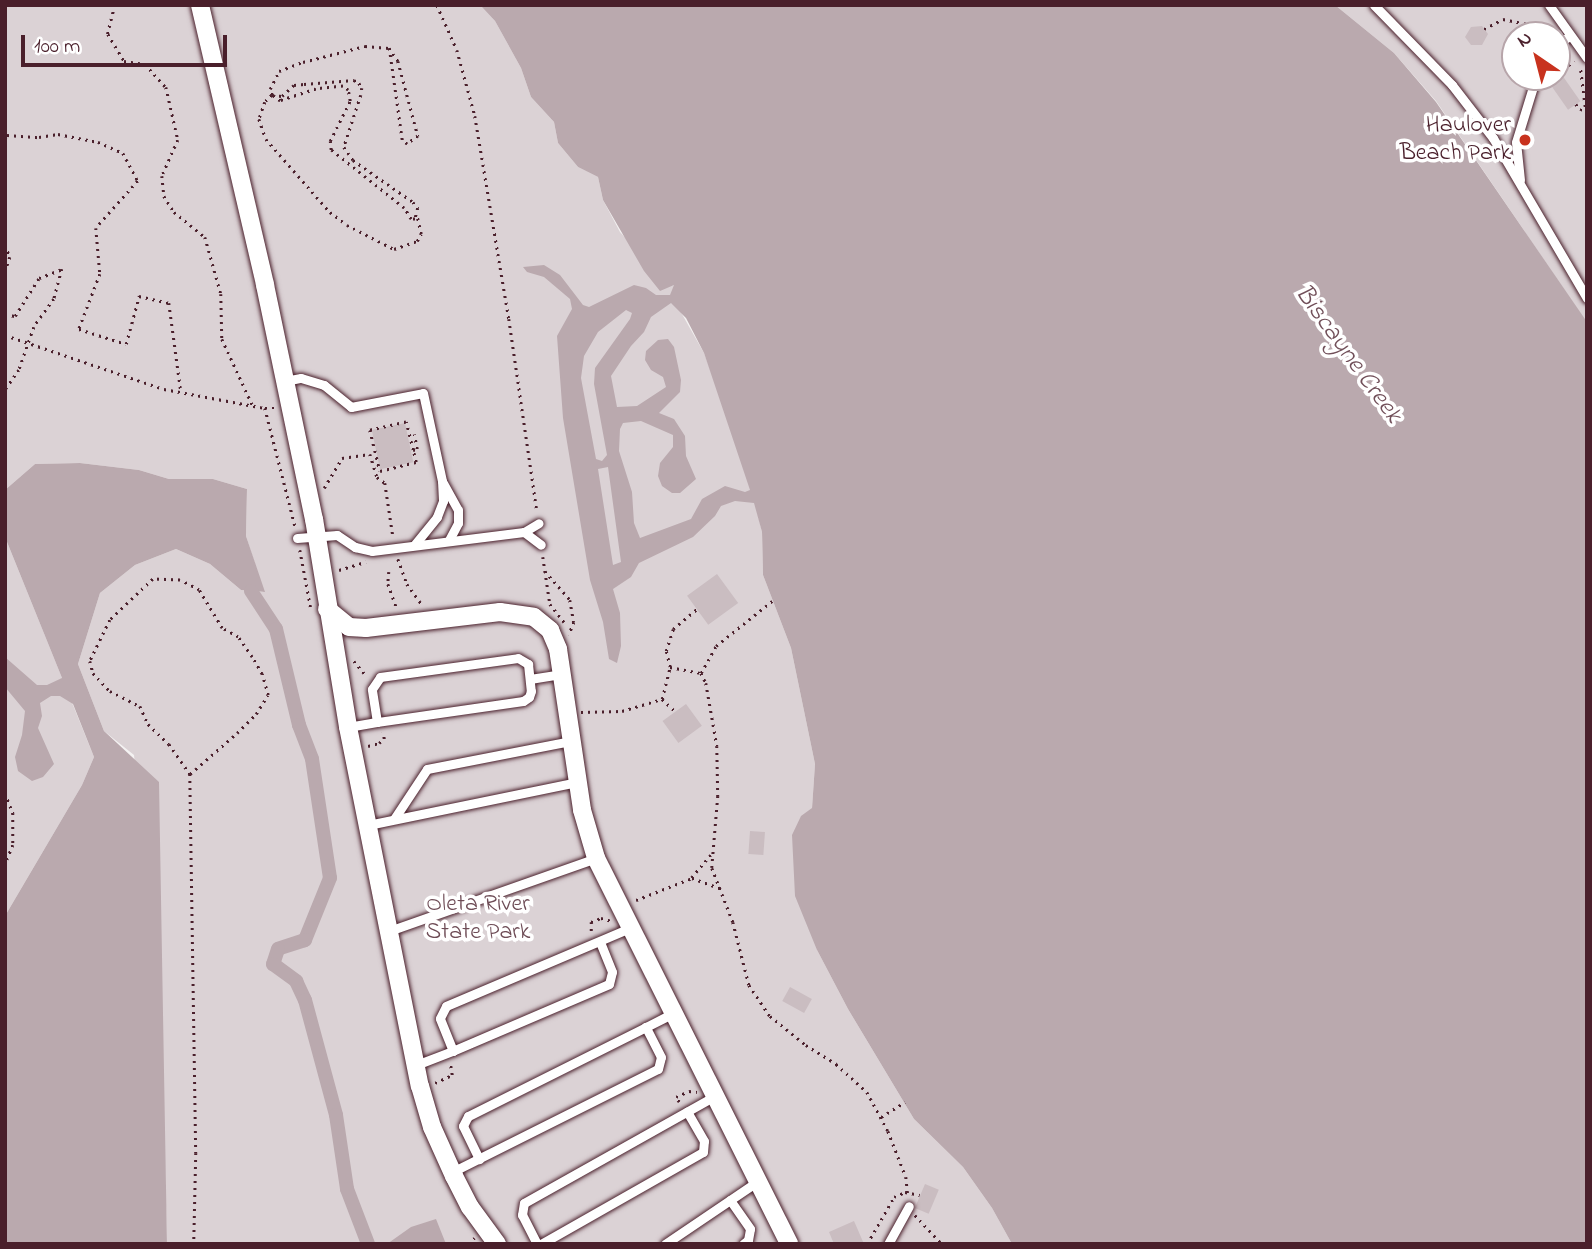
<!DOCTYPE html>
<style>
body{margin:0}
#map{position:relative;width:1592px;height:1249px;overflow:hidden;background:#f4f2f2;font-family:"Indie Flower",sans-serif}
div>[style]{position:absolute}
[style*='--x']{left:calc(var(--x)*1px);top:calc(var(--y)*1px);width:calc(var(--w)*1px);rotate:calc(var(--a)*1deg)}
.green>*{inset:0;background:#dbd2d5}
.water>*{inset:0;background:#baa9ae}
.canal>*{height:14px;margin:-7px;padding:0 7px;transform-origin:7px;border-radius:7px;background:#baa9ae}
.building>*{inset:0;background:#cabdc1;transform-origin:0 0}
.path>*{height:2.5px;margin-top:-1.25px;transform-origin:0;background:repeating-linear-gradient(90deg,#4a1f2b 0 2px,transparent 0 7px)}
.roads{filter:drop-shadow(0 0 2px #4a1f2b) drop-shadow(0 0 2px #4a1f2b)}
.service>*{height:9px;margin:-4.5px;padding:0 4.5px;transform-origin:4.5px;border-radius:4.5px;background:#fff}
.minor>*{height:18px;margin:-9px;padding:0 9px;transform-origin:9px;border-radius:9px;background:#fff}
.dots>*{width:19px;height:19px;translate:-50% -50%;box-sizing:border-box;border:4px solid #fff;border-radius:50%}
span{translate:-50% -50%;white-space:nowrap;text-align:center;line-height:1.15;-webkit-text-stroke:7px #fff;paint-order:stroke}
.poi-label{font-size:24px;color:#4a1f2b}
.right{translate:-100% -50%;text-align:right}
.park-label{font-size:24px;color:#6e4c56}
.water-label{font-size:26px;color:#714f59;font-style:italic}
.frame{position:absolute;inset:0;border:7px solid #4a1f2b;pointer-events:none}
.north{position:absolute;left:1501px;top:21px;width:70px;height:70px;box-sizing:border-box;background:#fff;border:2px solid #b7a5aa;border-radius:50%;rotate:325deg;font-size:19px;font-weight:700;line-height:28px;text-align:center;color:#4a1f2b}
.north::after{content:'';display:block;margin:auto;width:24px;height:32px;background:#c8321e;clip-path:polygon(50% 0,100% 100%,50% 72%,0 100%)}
.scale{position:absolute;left:21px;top:35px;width:206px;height:32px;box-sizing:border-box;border:4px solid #4a1f2b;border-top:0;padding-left:9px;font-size:21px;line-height:24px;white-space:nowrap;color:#4a1f2b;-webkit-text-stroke:5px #fff;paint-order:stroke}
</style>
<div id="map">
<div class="green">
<div style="clip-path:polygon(5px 5px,480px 5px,495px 21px,521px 68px,531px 97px,554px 122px,558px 143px,578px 167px,598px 177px,603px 200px,620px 232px,669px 286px,674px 285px,678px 307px,704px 353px,717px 388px,755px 503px,762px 532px,763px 575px,791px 648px,815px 764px,812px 808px,817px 950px,848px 1009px,914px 1119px,963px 1167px,992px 1208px,1012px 1244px,167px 1244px,162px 1048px,134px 755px,104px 731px,78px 664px,100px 593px,135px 565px,176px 549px,210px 564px,241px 590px,264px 592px,246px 536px,247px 489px,213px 479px,169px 479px,139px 470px,80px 463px,35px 464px,5px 490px)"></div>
<div style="clip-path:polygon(evenodd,1335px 5px,1587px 5px,1587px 323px,1436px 101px,1394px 53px,1335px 5px,1515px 35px,1557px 35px,1557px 77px,1515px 77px,1515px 35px)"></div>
<div style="clip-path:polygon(5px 537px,94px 757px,82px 785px,5px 916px)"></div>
</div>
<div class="water">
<div style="clip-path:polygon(evenodd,480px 5px,1335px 5px,1394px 53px,1436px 102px,1587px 322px,1587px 1244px,1012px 1244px,992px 1208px,963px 1167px,914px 1119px,848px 1009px,817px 950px,795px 896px,792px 835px,801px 816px,812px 808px,815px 764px,791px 648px,763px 575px,762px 532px,754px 503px,735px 501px,721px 506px,715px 516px,693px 537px,639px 563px,631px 577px,613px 589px,620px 613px,621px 646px,617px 663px,609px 659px,603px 622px,590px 580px,563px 418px,557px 336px,572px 309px,570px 299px,544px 277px,527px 272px,523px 267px,544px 265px,560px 275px,583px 305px,589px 307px,634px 285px,646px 288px,656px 295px,670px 295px,674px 285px,660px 291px,644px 271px,603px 200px,598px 177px,578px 167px,558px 143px,554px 122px,531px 97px,521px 68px,495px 21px,480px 5px,671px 303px,686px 318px,704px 353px,750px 490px,745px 492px,725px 486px,702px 499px,691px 519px,640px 538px,634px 523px,632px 492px,619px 451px,620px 429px,623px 423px,641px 421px,673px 435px,673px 447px,660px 463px,658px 476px,662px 486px,672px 493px,680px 493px,696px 479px,686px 456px,685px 436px,674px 419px,659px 413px,680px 392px,681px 380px,674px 347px,668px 339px,658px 340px,646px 351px,645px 360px,651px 370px,663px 377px,666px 387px,637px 406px,617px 407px,611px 376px,631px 346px,644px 332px,651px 317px,671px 303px,480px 5px,626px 310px,632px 313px,630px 319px,595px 368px,594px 384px,607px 455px,602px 461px,596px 459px,581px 378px,584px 356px,598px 332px,626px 310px,480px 5px,608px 467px,621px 562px,613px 565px,598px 469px,608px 467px)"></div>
<div style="clip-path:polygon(80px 463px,139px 470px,169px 479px,213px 479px,247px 489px,246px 536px,265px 592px,241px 590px,210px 564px,176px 549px,135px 565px,100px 593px,78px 664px,104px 731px,159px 782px,167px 1244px,5px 1244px,5px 916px,82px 785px,94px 757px,73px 704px,60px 696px,51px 696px,40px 703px,42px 716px,38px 728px,54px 764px,43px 777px,32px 781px,18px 771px,15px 757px,22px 735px,25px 711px,5px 687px,5px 657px,37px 685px,47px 685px,62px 678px,5px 537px,5px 490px,35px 464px)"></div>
<div style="clip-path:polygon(436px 1219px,446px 1244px,387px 1244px,411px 1227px)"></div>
</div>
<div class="canal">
<div style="--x:251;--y:591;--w:45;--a:56.7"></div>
<div style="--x:276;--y:629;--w:99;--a:76.5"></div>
<div style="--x:299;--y:725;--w:36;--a:69"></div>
<div style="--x:312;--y:759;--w:120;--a:81.4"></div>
<div style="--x:330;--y:878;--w:67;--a:112"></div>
<div style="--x:305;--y:940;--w:28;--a:162"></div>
<div style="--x:278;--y:949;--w:16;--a:108"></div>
<div style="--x:273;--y:964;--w:29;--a:36"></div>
<div style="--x:296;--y:981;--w:21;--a:65"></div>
<div style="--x:305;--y:1000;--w:119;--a:74.9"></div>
<div style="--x:336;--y:1115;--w:75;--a:81.5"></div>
<div style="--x:347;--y:1189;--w:59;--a:69.1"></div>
</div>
<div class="building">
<div style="clip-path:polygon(1482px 26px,1488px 34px,1482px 45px,1471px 45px,1465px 37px,1471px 27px)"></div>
<div style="left:1562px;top:75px;width:32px;height:15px;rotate:55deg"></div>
<div style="left:405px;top:423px;width:40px;height:34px;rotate:78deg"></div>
<div style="left:717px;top:574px;width:36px;height:37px;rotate:54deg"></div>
<div style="left:686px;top:704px;width:27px;height:29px;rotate:54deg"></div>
<div style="left:750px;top:831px;width:15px;height:23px;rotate:4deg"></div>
<div style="left:790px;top:987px;width:25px;height:16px;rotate:29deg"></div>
<div style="left:925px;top:1184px;width:15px;height:26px;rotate:23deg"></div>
<div style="clip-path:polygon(854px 1221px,864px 1244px,834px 1244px,829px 1232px)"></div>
</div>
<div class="path">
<div style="--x:115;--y:5;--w:30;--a:104"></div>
<div style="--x:108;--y:34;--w:31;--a:59"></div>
<div style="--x:124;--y:61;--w:21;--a:8"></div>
<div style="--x:145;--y:64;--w:31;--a:48"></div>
<div style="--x:166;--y:87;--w:54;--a:77.2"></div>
<div style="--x:178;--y:140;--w:39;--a:114"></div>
<div style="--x:162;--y:176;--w:20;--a:84"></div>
<div style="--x:164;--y:196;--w:19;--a:58"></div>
<div style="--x:174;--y:212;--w:40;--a:39"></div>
<div style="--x:205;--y:237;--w:59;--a:74.3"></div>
<div style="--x:221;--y:294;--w:45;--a:88.7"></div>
<div style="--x:222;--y:339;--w:74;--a:65.2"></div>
<div style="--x:437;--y:5;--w:49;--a:66"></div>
<div style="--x:457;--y:50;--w:68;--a:74.7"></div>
<div style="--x:475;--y:116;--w:206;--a:80.5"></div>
<div style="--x:509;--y:319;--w:195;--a:81.7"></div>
<div style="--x:1484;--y:29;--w:21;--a:-28"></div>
<div style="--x:1503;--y:19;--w:44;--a:11.8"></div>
<div style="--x:1546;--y:28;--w:5;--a:-37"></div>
<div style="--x:1557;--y:73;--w:21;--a:-35"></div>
<div style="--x:272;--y:95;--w:10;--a:6"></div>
<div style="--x:282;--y:96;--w:16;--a:-43"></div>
<div style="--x:294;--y:85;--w:10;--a:-6"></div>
<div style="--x:304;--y:84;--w:50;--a:-4.6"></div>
<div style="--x:354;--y:80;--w:6;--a:31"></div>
<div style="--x:359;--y:83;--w:6;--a:59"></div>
<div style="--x:362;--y:88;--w:7;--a:98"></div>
<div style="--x:361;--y:95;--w:55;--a:108.1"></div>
<div style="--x:344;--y:147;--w:16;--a:55"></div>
<div style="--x:353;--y:160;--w:73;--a:35"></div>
<div style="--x:413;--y:202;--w:8;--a:50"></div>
<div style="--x:418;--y:208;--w:11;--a:105"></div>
<div style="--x:415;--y:219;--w:4;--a:180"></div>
<div style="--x:411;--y:219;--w:13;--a:-122"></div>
<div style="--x:404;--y:208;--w:93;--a:-141.5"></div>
<div style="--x:331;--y:150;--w:9;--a:-96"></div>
<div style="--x:330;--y:141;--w:45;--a:-63.4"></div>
<div style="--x:350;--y:101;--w:11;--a:-100"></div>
<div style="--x:348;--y:90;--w:6;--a:-141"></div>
<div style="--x:343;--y:86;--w:27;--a:174"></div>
<div style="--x:316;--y:89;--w:38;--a:162"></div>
<div style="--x:280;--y:101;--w:10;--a:-143"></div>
<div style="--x:272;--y:95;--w:6;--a:-108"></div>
<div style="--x:270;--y:89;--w:20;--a:-63"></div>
<div style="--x:279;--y:71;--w:26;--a:-21"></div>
<div style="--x:303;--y:62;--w:64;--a:-14.5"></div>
<div style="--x:365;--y:46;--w:24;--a:5"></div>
<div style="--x:389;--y:48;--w:16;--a:55"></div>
<div style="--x:398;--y:61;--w:78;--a:75.1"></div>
<div style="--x:418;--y:136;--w:14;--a:144"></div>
<div style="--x:407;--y:144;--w:6;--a:-141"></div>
<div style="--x:402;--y:140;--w:93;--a:-98"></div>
<div style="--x:272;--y:95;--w:10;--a:135"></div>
<div style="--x:265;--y:102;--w:18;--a:109"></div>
<div style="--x:259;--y:119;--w:21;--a:71"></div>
<div style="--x:266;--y:139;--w:97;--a:48.8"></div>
<div style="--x:330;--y:212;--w:21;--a:37"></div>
<div style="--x:347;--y:225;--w:53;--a:27.1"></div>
<div style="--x:394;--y:249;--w:24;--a:-19"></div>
<div style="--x:417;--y:241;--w:8;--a:-60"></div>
<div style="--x:421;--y:234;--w:18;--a:-103"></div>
<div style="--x:1576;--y:104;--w:7;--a:56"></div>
<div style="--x:1580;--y:110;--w:6;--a:-31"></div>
<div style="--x:1585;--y:107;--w:39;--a:-97"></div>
<div style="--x:5;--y:138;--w:4;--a:-56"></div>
<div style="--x:7;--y:135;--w:32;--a:4"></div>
<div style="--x:39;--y:137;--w:19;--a:-9"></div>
<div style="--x:58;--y:134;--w:41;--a:11.3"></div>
<div style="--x:98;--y:142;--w:27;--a:24"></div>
<div style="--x:123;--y:153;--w:32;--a:62"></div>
<div style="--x:138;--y:181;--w:63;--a:131.8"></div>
<div style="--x:96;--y:228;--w:46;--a:85"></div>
<div style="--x:100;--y:274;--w:59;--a:110.9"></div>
<div style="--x:79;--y:329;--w:49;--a:17.7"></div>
<div style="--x:126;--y:344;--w:50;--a:-74.8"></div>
<div style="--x:139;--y:296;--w:31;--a:13"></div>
<div style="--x:169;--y:303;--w:90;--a:82.3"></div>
<div style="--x:5;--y:245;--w:13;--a:67"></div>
<div style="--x:10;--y:257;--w:16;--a:108"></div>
<div style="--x:5;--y:314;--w:10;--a:11"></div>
<div style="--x:15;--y:316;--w:45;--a:-57.7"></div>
<div style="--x:39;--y:278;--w:25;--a:-21"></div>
<div style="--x:62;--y:269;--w:31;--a:105"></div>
<div style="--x:54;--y:299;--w:34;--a:126"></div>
<div style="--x:34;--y:327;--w:46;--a:109.2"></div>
<div style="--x:19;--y:370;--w:24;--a:125"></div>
<div style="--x:5;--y:335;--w:168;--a:18.8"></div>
<div style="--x:164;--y:389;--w:103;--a:10.7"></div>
<div style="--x:265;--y:408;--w:12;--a:0"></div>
<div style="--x:265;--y:408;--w:122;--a:75.7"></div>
<div style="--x:413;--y:450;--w:29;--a:-104"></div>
<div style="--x:406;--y:422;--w:37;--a:167"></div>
<div style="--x:370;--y:430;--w:42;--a:76.3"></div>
<div style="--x:380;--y:471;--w:37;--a:-14"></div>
<div style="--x:416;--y:462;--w:12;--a:-104"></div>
<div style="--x:413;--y:450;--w:4;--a:-14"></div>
<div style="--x:417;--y:449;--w:15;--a:-101"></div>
<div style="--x:370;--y:454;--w:24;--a:73"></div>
<div style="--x:377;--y:477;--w:10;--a:37"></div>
<div style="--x:385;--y:483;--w:54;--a:81.4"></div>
<div style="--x:324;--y:488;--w:35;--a:-59"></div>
<div style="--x:342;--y:458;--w:28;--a:-8"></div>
<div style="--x:300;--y:550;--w:60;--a:79.4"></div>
<div style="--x:543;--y:557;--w:48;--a:81.5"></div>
<div style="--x:550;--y:604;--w:23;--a:52"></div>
<div style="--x:398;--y:559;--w:27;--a:70"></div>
<div style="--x:407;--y:584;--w:27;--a:54"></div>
<div style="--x:339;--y:570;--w:28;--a:-17"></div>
<div style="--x:545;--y:571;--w:38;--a:49"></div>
<div style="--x:570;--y:600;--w:22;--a:80"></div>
<div style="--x:574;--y:622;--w:14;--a:111"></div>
<div style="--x:389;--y:572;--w:12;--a:95"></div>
<div style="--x:388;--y:584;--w:27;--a:70"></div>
<div style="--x:354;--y:661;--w:17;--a:50"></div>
<div style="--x:670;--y:667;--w:32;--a:11"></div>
<div style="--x:701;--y:673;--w:11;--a:63"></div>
<div style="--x:706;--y:683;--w:64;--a:80.1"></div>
<div style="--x:717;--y:746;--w:50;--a:88.9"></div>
<div style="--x:718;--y:796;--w:72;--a:94.8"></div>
<div style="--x:712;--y:868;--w:58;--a:68.7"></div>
<div style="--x:733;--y:922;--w:65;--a:75.7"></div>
<div style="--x:749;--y:985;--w:37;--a:56"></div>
<div style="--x:770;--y:1016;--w:46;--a:38.9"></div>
<div style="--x:806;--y:1045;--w:36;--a:32"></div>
<div style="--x:836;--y:1064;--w:42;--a:42.1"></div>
<div style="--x:867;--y:1092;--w:44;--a:61.7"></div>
<div style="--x:888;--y:1131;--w:49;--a:68.6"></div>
<div style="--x:906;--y:1177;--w:19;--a:84"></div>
<div style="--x:701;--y:673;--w:31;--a:-61"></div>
<div style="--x:716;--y:646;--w:72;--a:-38.8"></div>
<div style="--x:662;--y:699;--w:33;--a:-76"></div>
<div style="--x:670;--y:667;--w:16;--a:-104"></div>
<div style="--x:666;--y:651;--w:23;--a:-72"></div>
<div style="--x:673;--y:629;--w:31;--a:-40"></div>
<div style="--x:581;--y:712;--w:41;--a:-1.4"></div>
<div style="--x:622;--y:711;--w:42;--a:-16.7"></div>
<div style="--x:662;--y:699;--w:18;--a:43"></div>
<div style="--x:368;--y:746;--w:11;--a:-15"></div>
<div style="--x:379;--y:743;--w:6;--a:-39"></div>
<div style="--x:384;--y:739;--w:7;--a:-98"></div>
<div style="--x:190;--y:774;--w:62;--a:-41.1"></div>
<div style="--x:237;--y:733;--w:27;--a:-45"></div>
<div style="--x:256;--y:714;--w:22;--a:-58"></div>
<div style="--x:268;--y:695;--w:22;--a:-106"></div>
<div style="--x:262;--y:674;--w:20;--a:-120"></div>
<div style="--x:252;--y:657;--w:24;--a:-125"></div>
<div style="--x:238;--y:637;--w:18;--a:-151"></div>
<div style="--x:222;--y:628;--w:44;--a:-121.2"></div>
<div style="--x:199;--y:590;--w:21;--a:-152"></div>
<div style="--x:180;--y:580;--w:27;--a:-178"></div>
<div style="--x:153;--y:579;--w:59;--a:136.4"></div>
<div style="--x:110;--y:620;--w:46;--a:116"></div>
<div style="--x:90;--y:661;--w:12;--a:76"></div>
<div style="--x:93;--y:673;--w:25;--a:47"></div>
<div style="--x:110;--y:691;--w:34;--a:27"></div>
<div style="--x:140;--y:706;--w:20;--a:66"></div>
<div style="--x:148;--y:724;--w:29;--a:44"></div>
<div style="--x:169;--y:744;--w:37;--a:55"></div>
<div style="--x:190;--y:774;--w:379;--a:89.1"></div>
<div style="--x:196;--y:1153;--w:91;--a:91.3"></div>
<div style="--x:5;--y:793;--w:22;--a:68"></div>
<div style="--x:13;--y:813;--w:32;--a:90"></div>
<div style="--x:13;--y:845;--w:22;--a:112"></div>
<div style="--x:711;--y:855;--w:30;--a:130"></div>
<div style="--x:692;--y:878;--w:30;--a:20"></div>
<div style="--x:636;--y:900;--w:60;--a:-21.4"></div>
<div style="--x:591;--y:931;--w:9;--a:-90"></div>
<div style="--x:591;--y:922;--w:11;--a:-22"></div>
<div style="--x:601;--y:918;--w:11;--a:15"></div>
<div style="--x:435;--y:1083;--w:19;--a:-25"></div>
<div style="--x:452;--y:1075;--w:13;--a:-99"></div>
<div style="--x:679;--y:1102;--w:6;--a:-121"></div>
<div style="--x:676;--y:1097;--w:14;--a:-25"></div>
<div style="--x:689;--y:1091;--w:8;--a:7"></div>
<div style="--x:881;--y:1117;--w:28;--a:-32"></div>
<div style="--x:915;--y:1215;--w:40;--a:47"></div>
<div style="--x:469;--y:1244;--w:8;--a:-50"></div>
<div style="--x:867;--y:1244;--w:54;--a:-60.1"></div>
<div style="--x:894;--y:1197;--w:12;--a:-24"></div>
<div style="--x:905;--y:1192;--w:15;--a:11"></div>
</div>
<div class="roads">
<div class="service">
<div style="--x:1374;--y:5;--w:112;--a:45.7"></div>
<div style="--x:1452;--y:85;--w:67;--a:52.3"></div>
<div style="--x:1493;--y:138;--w:186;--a:59.6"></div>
<div style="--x:1549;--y:5;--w:65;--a:54.4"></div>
<div style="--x:1557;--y:44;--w:15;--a:-32"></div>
<div style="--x:1520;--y:180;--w:38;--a:-96"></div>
<div style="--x:1516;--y:142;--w:68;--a:-72.9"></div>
<div style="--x:285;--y:381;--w:16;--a:-11"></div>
<div style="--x:301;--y:378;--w:24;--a:17"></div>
<div style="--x:324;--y:385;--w:35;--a:39"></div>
<div style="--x:351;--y:407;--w:73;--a:-11"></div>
<div style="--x:423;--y:393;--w:90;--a:77.8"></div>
<div style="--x:442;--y:481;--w:20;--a:87"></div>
<div style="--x:443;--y:501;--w:17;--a:111"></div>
<div style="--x:437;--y:517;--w:35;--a:129"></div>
<div style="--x:443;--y:483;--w:31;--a:61"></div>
<div style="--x:458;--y:510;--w:13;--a:90"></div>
<div style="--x:458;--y:523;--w:19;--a:118"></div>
<div style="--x:524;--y:532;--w:21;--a:37"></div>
<div style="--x:297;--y:538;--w:40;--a:-4.3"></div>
<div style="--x:337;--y:535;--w:22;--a:34"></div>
<div style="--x:355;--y:547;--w:17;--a:13"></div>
<div style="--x:372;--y:551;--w:153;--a:-7.1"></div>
<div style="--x:524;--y:532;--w:17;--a:-31"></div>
<div style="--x:518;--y:658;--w:12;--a:31"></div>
<div style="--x:528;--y:664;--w:27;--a:84"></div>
<div style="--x:531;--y:691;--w:6;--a:108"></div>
<div style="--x:529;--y:697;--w:7;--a:146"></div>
<div style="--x:523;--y:701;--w:148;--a:171.8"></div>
<div style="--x:377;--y:722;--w:33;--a:-99"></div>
<div style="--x:372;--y:689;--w:14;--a:-56"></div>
<div style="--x:380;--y:677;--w:139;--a:-7.8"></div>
<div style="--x:530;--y:679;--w:31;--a:-9"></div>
<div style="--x:348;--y:727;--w:29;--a:-10"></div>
<div style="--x:394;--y:819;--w:60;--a:-56.6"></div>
<div style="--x:427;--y:769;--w:147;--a:-11"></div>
<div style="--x:368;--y:825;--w:213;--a:-11.6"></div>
<div style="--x:389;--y:931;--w:219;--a:-19.4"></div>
<div style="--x:600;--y:942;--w:32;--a:68"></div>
<div style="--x:612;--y:972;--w:12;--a:104"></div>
<div style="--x:609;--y:984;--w:170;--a:156.8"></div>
<div style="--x:453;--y:1051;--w:35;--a:-112"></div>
<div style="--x:440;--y:1018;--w:13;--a:-63"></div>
<div style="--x:446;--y:1006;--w:200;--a:-23"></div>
<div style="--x:646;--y:1027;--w:30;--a:-27"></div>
<div style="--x:416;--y:1065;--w:40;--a:-21"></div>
<div style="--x:452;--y:1172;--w:230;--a:-26.6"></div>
<div style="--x:658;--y:1069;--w:12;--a:-76"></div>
<div style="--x:661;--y:1057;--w:34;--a:-117"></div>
<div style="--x:646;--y:1027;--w:199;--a:153.4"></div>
<div style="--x:468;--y:1116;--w:11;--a:117"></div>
<div style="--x:463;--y:1126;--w:37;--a:64"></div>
<div style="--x:730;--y:1200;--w:35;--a:55"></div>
<div style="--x:750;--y:1229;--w:11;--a:100"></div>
<div style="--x:748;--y:1240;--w:6;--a:141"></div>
<div style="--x:537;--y:1244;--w:33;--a:-117"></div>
<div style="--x:522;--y:1215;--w:12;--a:-81"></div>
<div style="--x:524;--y:1203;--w:219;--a:-29.3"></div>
<div style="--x:541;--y:1244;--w:186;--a:-29.6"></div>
<div style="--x:703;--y:1152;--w:11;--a:-85"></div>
<div style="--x:704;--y:1141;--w:34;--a:-120"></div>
<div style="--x:665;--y:1244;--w:112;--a:-34.1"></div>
<div style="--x:888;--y:1244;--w:43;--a:-61.1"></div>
</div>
<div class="minor">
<div style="--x:200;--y:5;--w:287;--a:76.9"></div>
<div style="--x:265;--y:285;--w:239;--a:78.2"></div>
<div style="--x:314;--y:519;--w:211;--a:80.7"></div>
<div style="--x:348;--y:727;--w:366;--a:78.7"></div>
<div style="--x:420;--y:1086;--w:43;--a:73.7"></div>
<div style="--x:432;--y:1127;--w:54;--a:65.8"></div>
<div style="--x:454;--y:1176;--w:35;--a:63"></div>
<div style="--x:470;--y:1207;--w:46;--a:53.9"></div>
<div style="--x:327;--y:609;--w:28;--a:39"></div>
<div style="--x:349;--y:627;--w:17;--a:3"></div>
<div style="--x:366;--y:628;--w:135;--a:-6.8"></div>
<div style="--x:500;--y:612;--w:34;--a:8"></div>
<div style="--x:534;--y:617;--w:21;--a:39"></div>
<div style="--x:550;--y:630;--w:21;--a:67"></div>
<div style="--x:558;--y:649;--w:163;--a:81.5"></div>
<div style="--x:582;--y:810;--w:50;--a:73.7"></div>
<div style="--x:596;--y:858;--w:432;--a:63.4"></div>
</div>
</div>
<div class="dots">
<div style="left:1525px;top:140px;background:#c8321e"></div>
</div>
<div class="poi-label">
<span class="right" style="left:1511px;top:140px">Haulover<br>Beach Park</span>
</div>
<div class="park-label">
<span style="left:478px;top:919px">Oleta River<br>State Park</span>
</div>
<div class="water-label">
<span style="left:1347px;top:355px;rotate:54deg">Biscayne Creek</span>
</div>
<div class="frame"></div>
<div class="north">N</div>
<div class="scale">100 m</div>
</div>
